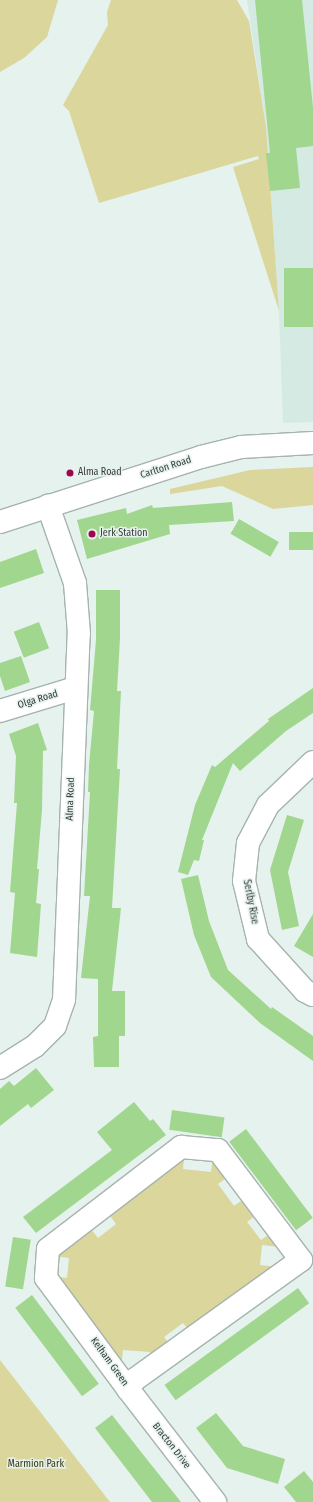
<!DOCTYPE html>
<html>
<head>
<meta charset="utf-8">
<style>
  body { margin:0 }
  #map { position:relative; width:313px; height:1502px; overflow:hidden; background:#e5f2ed; font-family:"Fira Sans Condensed",sans-serif }
  div>[style] { position:absolute }
  .built>* { inset:0; background:#d4eae2 }
  .green>* { inset:0; background:#dad69c }
  .building>* { inset:0; background:#a1d68e; transform-origin:0 0 }
  .roads { filter:drop-shadow(1px 0 #a6b3ae) drop-shadow(-1px 0 #a6b3ae) drop-shadow(0 1px #a6b3ae) drop-shadow(0 -1px #a6b3ae) }
  .minor>* { height:22px; margin:-11px; padding:0 11px; transform-origin:11px; border-radius:11px; background:#fff }
  .major>* { height:22px; margin:-11px; padding:0 11px; transform-origin:11px; border-radius:11px; background:#fff }
  .dots>* { width:11px; height:11px; translate:-50% -50%; box-sizing:border-box; border:2px solid #e5f2ed; border-radius:50% }
  span { translate:-50% -50%; white-space:nowrap; text-align:center; line-height:1.15; -webkit-text-stroke:3px #e5f2ed; paint-order:stroke }
  .street-label { font-size:10px; color:#373c3a }
  .poi-label { font-size:10px; color:#373c3a }
  .left { translate:0 -50%; text-align:left }
  .park-label { font-size:10px; color:#38340d }
</style>
</head>
<body>
<div id="map">
  <div class="built">
    <i style="clip-path:polygon(247px 0,313px 0,313px 422px,283px 423px,279px 311px,266px 127px)"></i>
  </div>
  <div class="green">
    <i style="clip-path:polygon(0 0,58px 0,47px 37px,24px 58px,0 72px)"></i>
    <i style="clip-path:polygon(111px 0,237px 0,249px 21px,266px 127px,279px 311px,233px 167px,259px 159px,258px 156px,99px 203px,69px 111px,63px 105px,108px 25px,107px 12px)"></i>
    <i style="clip-path:polygon(313px 467px,313px 505px,273px 509px,222px 486px,170px 494px,170px 489px,250px 470px)"></i>
    <i style="clip-path:polygon(185px 1150px,183px 1169px,211px 1172px,213px 1153px,232px 1174px,218px 1184px,234px 1206px,248px 1196px,260px 1212px,247px 1222px,261px 1240px,274px 1231px,279px 1247px,262px 1245px,260px 1265px,277px 1267px,194px 1336px,183px 1323px,164px 1337px,175px 1351px,149px 1372px,150px 1352px,123px 1350px,121px 1369px,51px 1276px,67px 1278px,69px 1258px,53px 1256px,87px 1224px,98px 1238px,116px 1224px,106px 1210px)"></i>
    <i style="clip-path:polygon(0 1360px,110px 1502px,0 1502px)"></i>
  </div>
  <div class="building">
    <i style="clip-path:polygon(255px 0,302px 0,313px 108px,313px 146px,296px 148px,300px 188px,270px 191px,266px 153px,270px 153px)"></i>
    <i style="left:284px;top:268px;width:29px;height:59px"></i>
    <i style="clip-path:polygon(232px 502px,234px 521px,169px 525px,170px 534px,87px 559px,77px 520px,126px 508px,127px 514px,152px 505px,153px 508px)"></i>
    <i style="left:239px;top:519px;width:46px;height:17px;rotate:30deg"></i>
    <i style="left:313px;top:532px;width:18px;height:24px;rotate:90deg"></i>
    <i style="clip-path:polygon(36px 549px,44px 573px,0 588px,0 562px)"></i>
    <i style="clip-path:polygon(96px 590px,120px 590px,120px 638px,117px 691px,121px 691px,117px 769px,120px 769px,112px 908px,121px 908px,112px 991px,125px 991px,125px 1036px,119px 1036px,119px 1067px,94px 1067px,93px 1037px,98px 1036px,98px 979px,81px 978px,90px 896px,84px 896px,90px 792px,88px 792px,89px 765px,94px 711px,90px 710px,96px 640px)"></i>
    <i style="left:39px;top:622px;width:28px;height:27px;rotate:69deg"></i>
    <i style="clip-path:polygon(21px 656px,30px 682px,5px 691px,0 676px,0 663px)"></i>
    <i style="clip-path:polygon(313px 688px,313px 713px,286px 731px,240px 771px,233px 763px,202px 840px,204px 840px,199px 861px,194px 860px,188px 875px,178px 872px,195px 805px,212px 765px,215px 767px,269px 721px,268px 719px)"></i>
    <i style="clip-path:polygon(38px 723px,47px 750px,43px 751px,42px 810px,37px 869px,39px 869px,36px 903px,41px 904px,37px 957px,10px 953px,15px 893px,10px 892px,17px 803px,14px 803px,16px 756px,9px 734px)"></i>
    <i style="clip-path:polygon(287px 815px,304px 820px,288px 872px,299px 926px,282px 930px,270px 870px)"></i>
    <i style="clip-path:polygon(198px 875px,209px 921px,228px 970px,271px 1009px,272px 1007px,313px 1036px,313px 1061px,260px 1023px,211px 977px,194px 935px,181px 879px)"></i>
    <i style="clip-path:polygon(313px 914px,313px 957px,294px 946px)"></i>
    <i style="clip-path:polygon(36px 1068px,54px 1090px,31px 1108px,28px 1104px,0 1126px,0 1089px,9px 1081px,14px 1086px)"></i>
    <i style="clip-path:polygon(134px 1102px,150px 1121px,153px 1119px,166px 1135px,36px 1233px,23px 1217px,112px 1150px,97px 1132px)"></i>
    <i style="left:172px;top:1110px;width:53px;height:20px;rotate:8deg"></i>
    <i style="left:246px;top:1129px;width:111px;height:21px;rotate:53deg"></i>
    <i style="left:13px;top:1237px;width:18px;height:50px;rotate:9deg"></i>
    <i style="left:298px;top:1288px;width:19px;height:165px;rotate:54deg"></i>
    <i style="left:32px;top:1295px;width:111px;height:21px;rotate:53deg"></i>
    <i style="clip-path:polygon(216px 1413px,243px 1446px,285px 1459px,278px 1484px,227px 1468px,196px 1428px)"></i>
    <i style="clip-path:polygon(112px 1415px,149px 1462px,181px 1502px,152px 1502px,95px 1428px)"></i>
    <i style="clip-path:polygon(304px 1471px,313px 1482px,313px 1502px,296px 1502px,284px 1487px)"></i>
  </div>
  <div class="roads">
    <div class="minor">
      <i style="left:0;top:711px;width:78px;rotate:-17deg"></i>
      <i style="left:313px;top:762px;width:62px;rotate:136.3deg"></i>
      <i style="left:268px;top:805px;width:43px;rotate:117.8deg"></i>
      <i style="left:248px;top:843px;width:38px;rotate:96deg"></i>
      <i style="left:244px;top:881px;width:60px;rotate:76.4deg"></i>
      <i style="left:258px;top:939px;width:70px;rotate:47.9deg"></i>
      <i style="left:305px;top:991px;width:9px;rotate:27deg"></i>
      <i style="left:0;top:1068px;width:41px;rotate:-32.2deg"></i>
      <i style="left:35px;top:1046px;width:28px;rotate:-45deg"></i>
      <i style="left:55px;top:1026px;width:28px;rotate:-71deg"></i>
      <i style="left:64px;top:1000px;width:366px;rotate:-87.7deg"></i>
      <i style="left:79px;top:634px;width:51px;rotate:-94.5deg"></i>
      <i style="left:75px;top:583px;width:82px;rotate:-109.3deg"></i>
      <i style="left:181px;top:1147px;width:37px;rotate:5deg"></i>
      <i style="left:218px;top:1150px;width:138px;rotate:53deg"></i>
      <i style="left:301px;top:1260px;width:206px;rotate:144.3deg"></i>
      <i style="left:134px;top:1380px;width:11px;rotate:124deg"></i>
      <i style="left:128px;top:1389px;width:138px;rotate:-126.5deg"></i>
      <i style="left:46px;top:1278px;width:29px;rotate:-86deg"></i>
      <i style="left:48px;top:1249px;width:168px;rotate:-37.5deg"></i>
      <i style="left:128px;top:1389px;width:143px;rotate:52.4deg"></i>
    </div>
    <div class="major">
      <i style="left:0;top:522px;width:211px;rotate:-17.9deg"></i>
      <i style="left:201px;top:457px;width:41px;rotate:-14deg"></i>
      <i style="left:241px;top:447px;width:72px;rotate:-3.2deg"></i>
    </div>
  </div>
  <div class="dots">
    <i style="left:70px;top:473px;background:#9f064d"></i>
    <i style="left:92px;top:534px;background:#9f064d"></i>
  </div>
  <div class="street-label">
    <span style="left:166px;top:468px;rotate:-18deg">Carlton Road</span>
    <span style="left:38px;top:700px;rotate:-17deg">Olga Road</span>
    <span style="left:71px;top:799px;rotate:-88deg">Alma Road</span>
    <span style="left:250px;top:902px;rotate:79deg">Serlby Rise</span>
    <span style="left:109px;top:1362px;rotate:54deg">Kelham Green</span>
    <span style="left:171px;top:1446px;rotate:52deg">Bracton Drive</span>
  </div>
  <div class="poi-label">
    <span class="left" style="left:78px;top:473px">Alma Road</span>
    <span class="left" style="left:100px;top:534px">Jerk Station</span>
  </div>
  <div class="park-label">
    <span style="left:36px;top:1465px">Marmion Park</span>
  </div>
</div>
</body>
</html>
